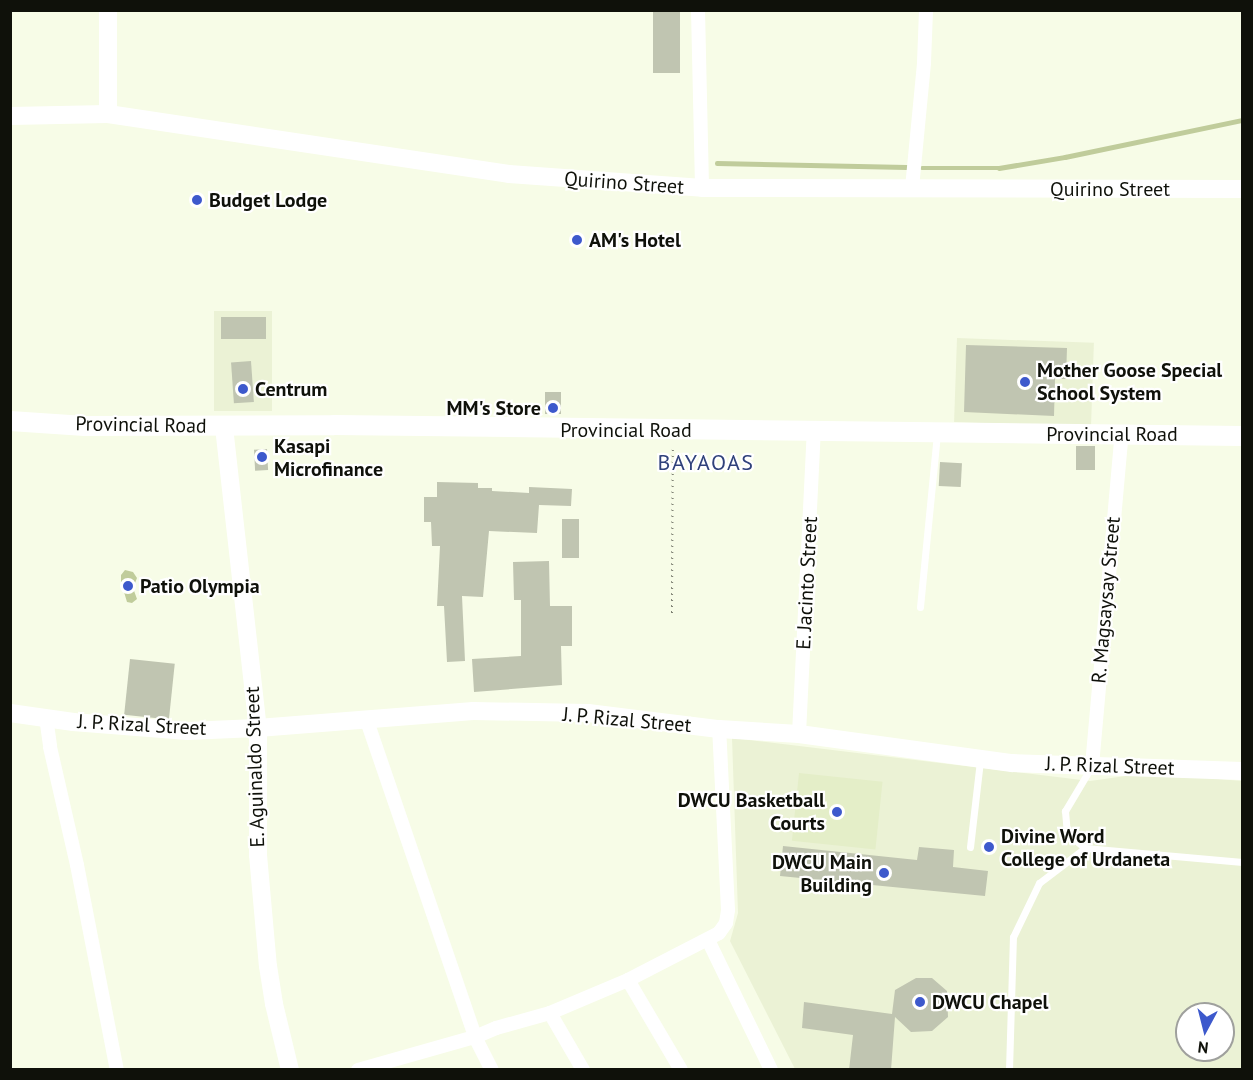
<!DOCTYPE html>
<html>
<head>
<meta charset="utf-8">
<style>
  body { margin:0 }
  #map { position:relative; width:1253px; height:1080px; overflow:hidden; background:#f7fce7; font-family:"PT Sans",sans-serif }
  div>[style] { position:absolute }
  .built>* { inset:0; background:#ebf2d5; transform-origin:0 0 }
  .green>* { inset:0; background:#e4eec8; transform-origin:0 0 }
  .water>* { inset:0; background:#c0cc9b }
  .stream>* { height:4.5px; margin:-2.25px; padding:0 2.25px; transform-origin:2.25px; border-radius:2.25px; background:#c0cc9b }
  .building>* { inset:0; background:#c0c5b1; transform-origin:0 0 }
  .path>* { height:2px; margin-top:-1px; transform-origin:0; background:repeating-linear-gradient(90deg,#808375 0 1.5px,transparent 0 6px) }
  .service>* { height:7px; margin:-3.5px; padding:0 3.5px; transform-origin:3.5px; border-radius:3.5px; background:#fff }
  .minor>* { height:14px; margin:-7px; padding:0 7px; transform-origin:7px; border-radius:7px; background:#fff }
  .tertiary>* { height:18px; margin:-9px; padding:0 9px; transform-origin:9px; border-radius:9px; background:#fff }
  .secondary>* { height:20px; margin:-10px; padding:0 10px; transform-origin:10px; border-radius:10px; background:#fff }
  .dots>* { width:16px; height:16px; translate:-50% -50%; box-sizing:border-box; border:3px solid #fff; border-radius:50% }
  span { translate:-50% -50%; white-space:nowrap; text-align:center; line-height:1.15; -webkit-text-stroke:4.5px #fff; paint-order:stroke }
  .street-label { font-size:20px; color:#0f110a }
  .poi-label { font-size:20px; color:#0f110a; font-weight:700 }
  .left { translate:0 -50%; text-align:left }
  .right { translate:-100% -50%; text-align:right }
  .quarter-label { font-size:22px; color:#2f417a; letter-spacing:1.5px }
  .frame { position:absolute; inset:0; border:12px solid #0f110a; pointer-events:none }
  .north { position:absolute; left:1175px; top:1002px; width:60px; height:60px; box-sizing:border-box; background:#fff; border:2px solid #9fa09d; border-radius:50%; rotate:187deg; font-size:16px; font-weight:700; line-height:24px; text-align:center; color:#0f110a }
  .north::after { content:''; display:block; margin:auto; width:21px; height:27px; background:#3d59cc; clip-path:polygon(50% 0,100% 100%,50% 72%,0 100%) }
</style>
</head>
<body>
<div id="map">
  <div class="built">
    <i style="left:214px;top:311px;width:58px;height:100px"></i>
    <i style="left:957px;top:338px;width:137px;height:84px;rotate:2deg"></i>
    <i style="clip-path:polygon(evenodd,732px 738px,1090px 781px,1147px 773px,1242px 781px,1242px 1069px,795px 1069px,730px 941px,738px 913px,732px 738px,1187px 1014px,1223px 1014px,1223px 1050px,1187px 1050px,1187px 1014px)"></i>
  </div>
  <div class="green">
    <i style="left:799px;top:773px;width:84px;height:68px;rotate:6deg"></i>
  </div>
  <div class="water">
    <i style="clip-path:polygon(125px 570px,133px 572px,137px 578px,133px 588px,137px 599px,132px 603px,127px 602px,121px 582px,121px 575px)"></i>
  </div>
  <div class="stream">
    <i style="left:717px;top:163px;width:189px;rotate:1.2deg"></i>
    <i style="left:922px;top:168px;width:77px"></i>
    <i style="left:999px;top:168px;width:67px;rotate:-9.5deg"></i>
    <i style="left:1065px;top:157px;width:181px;rotate:-11.8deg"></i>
  </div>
  <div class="building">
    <i style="left:653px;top:10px;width:27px;height:63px"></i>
    <i style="left:221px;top:317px;width:45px;height:22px"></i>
    <i style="clip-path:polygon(966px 345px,1067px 348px,1066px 379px,1055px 379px,1054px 416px,964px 412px)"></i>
    <i style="left:251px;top:361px;width:41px;height:20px;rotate:86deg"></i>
    <i style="left:545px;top:392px;width:16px;height:22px"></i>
    <i style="left:1076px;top:446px;width:19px;height:24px"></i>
    <i style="left:267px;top:449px;width:21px;height:13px;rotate:87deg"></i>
    <i style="left:940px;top:462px;width:22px;height:24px;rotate:3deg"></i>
    <i style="clip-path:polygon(437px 482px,478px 483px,478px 488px,492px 488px,492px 491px,529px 493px,529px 487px,572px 489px,571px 506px,539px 505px,537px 533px,489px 531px,483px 597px,462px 596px,465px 661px,447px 662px,444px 606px,437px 606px,440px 546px,432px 546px,431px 522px,424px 522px,424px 497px,437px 497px)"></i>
    <i style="left:562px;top:519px;width:17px;height:39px"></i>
    <i style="clip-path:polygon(549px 561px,550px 606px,572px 606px,572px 646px,561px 646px,562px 685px,474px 692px,472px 659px,521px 656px,521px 600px,514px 600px,513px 562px)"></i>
    <i style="left:130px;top:659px;width:45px;height:56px;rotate:6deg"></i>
    <i style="clip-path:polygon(783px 846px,917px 860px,919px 847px,954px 850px,953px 867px,988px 871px,985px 896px,780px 876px)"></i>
    <i style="clip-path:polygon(916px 978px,932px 978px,947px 991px,948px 1017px,932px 1031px,911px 1032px,895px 1017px,891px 1070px,849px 1070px,853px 1035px,802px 1028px,804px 1002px,892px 1014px,895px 990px)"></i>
  </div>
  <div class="path">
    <i style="left:672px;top:613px;width:168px;rotate:-89.7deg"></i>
  </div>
  <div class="service">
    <i style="left:920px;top:607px;width:174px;rotate:-84.4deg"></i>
    <i style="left:1090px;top:769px;width:49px;rotate:120.8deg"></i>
    <i style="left:1065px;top:811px;width:22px;rotate:85deg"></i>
    <i style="left:1067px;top:833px;width:23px;rotate:40deg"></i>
    <i style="left:1085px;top:848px;width:158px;rotate:5.1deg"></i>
    <i style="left:970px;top:847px;width:88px;rotate:-83.4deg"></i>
    <i style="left:1009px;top:1070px;width:133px;rotate:-88.3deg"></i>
    <i style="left:1013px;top:937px;width:60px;rotate:-64.3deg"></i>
    <i style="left:1039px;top:883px;width:58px;rotate:-37.3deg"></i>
  </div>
  <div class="minor">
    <i style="left:698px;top:10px;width:178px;rotate:88.7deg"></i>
    <i style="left:912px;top:188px;width:126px;rotate:-84.5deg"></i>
    <i style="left:924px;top:63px;width:53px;rotate:-87.8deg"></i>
    <i style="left:46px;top:717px;width:30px;rotate:82deg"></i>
    <i style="left:50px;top:747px;width:121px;rotate:77.1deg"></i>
    <i style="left:77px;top:865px;width:209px;rotate:79deg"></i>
    <i style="left:366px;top:718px;width:337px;rotate:71.1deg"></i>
    <i style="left:475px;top:1037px;width:37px;rotate:63deg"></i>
    <i style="left:799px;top:734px;width:302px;rotate:-87.2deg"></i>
    <i style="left:1092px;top:766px;width:334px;rotate:-84.9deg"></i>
    <i style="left:708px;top:940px;width:144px;rotate:64.1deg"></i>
    <i style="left:628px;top:980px;width:104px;rotate:59.5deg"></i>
    <i style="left:550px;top:1013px;width:66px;rotate:59.9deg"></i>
    <i style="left:358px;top:1070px;width:122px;rotate:-15.8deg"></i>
    <i style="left:475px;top:1037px;width:23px;rotate:-23deg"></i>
    <i style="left:496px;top:1028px;width:56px;rotate:-15.5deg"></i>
    <i style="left:550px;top:1013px;width:85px;rotate:-22.9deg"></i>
    <i style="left:628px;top:980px;width:102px;rotate:-27.3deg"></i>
    <i style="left:719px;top:933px;width:12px;rotate:-55deg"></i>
    <i style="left:726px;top:923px;width:13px;rotate:-81deg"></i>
    <i style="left:728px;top:910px;width:181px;rotate:-92.8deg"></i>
  </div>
  <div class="tertiary">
    <i style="left:108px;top:114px;width:104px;rotate:-90deg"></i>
    <i style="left:10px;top:116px;width:98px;rotate:-1.2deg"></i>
    <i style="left:108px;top:114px;width:405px;rotate:8.5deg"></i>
    <i style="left:509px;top:174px;width:194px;rotate:4.1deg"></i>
    <i style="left:702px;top:188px;width:540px;rotate:0.11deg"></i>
    <i style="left:224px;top:427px;width:303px;rotate:83.6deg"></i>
    <i style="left:258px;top:728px;width:127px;rotate:90deg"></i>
    <i style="left:258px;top:855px;width:111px;rotate:84.9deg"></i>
    <i style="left:268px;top:966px;width:38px;rotate:81deg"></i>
    <i style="left:274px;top:1004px;width:68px;rotate:76.4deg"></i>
    <i style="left:10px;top:713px;width:64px;rotate:8.1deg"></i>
    <i style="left:73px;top:722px;width:115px;rotate:4.5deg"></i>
    <i style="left:188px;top:731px;width:70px;rotate:-2.5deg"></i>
    <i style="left:258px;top:728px;width:216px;rotate:-4.5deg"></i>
    <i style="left:473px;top:711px;width:115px;rotate:1deg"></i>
    <i style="left:588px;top:713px;width:132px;rotate:7deg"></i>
    <i style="left:719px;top:729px;width:80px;rotate:3.6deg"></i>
    <i style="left:799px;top:734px;width:215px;rotate:7.8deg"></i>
    <i style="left:1012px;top:763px;width:230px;rotate:2deg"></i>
  </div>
  <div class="secondary">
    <i style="left:10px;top:421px;width:75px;rotate:3.8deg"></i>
    <i style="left:85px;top:426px;width:249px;rotate:-0.2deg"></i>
    <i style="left:334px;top:425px;width:908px;rotate:0.69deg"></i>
  </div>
  <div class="dots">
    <i style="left:197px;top:200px;background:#3d59cc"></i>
    <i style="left:577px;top:240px;background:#3d59cc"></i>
    <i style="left:1025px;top:382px;background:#3d59cc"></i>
    <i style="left:243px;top:389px;background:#3d59cc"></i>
    <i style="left:553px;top:408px;background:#3d59cc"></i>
    <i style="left:262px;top:457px;background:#3d59cc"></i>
    <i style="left:128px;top:586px;background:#3d59cc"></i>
    <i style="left:837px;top:812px;background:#3d59cc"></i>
    <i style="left:989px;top:847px;background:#3d59cc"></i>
    <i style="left:884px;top:873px;background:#3d59cc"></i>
    <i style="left:920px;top:1002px;background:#3d59cc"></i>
  </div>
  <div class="street-label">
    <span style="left:624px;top:183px;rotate:4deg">Quirino Street</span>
    <span style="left:1110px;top:189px">Quirino Street</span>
    <span style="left:141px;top:425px;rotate:1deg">Provincial Road</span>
    <span style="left:626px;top:430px">Provincial Road</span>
    <span style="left:1112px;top:434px">Provincial Road</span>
    <span style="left:807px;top:583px;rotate:-87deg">E. Jacinto Street</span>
    <span style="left:1106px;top:600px;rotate:-85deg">R. Magsaysay Street</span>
    <span style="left:627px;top:720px;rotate:5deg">J. P. Rizal Street</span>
    <span style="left:142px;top:725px;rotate:3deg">J. P. Rizal Street</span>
    <span style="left:1110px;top:766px;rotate:2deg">J. P. Rizal Street</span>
    <span style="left:255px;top:767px;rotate:-92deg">E. Aguinaldo Street</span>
  </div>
  <div class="poi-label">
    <span class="left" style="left:209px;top:200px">Budget Lodge</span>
    <span class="left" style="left:589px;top:240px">AM's Hotel</span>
    <span class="left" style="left:1037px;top:382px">Mother Goose Special<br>School System</span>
    <span class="left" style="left:255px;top:389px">Centrum</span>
    <span class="right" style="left:541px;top:408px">MM's Store</span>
    <span class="left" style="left:274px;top:458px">Kasapi<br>Microfinance</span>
    <span class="left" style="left:140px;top:586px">Patio Olympia</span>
    <span class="right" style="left:825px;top:812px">DWCU Basketball<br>Courts</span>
    <span class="left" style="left:1001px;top:848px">Divine Word<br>College of Urdaneta</span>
    <span class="right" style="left:872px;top:874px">DWCU Main<br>Building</span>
    <span class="left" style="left:932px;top:1002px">DWCU Chapel</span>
  </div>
  <div class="quarter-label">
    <span style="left:706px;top:463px">BAYAOAS</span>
  </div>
  <div class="frame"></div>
  <div class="north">N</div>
</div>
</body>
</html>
